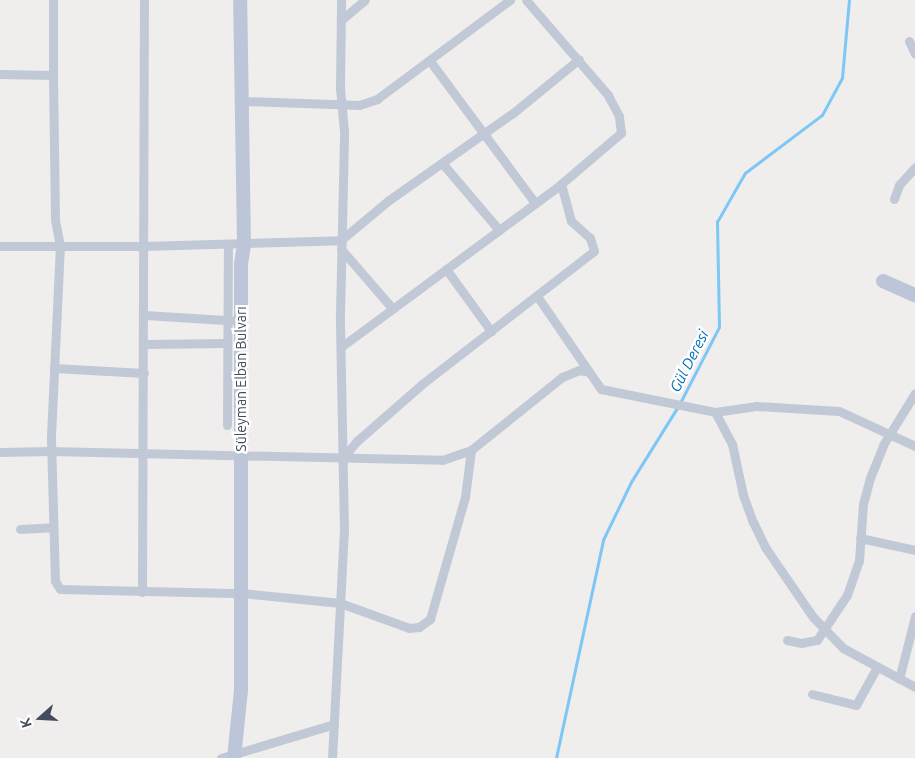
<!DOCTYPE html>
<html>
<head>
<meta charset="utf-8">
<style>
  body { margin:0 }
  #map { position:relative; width:915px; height:758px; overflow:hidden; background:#f0eded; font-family:Ubuntu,sans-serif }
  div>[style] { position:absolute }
  .stream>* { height:2.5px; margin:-1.25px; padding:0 1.25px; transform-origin:1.25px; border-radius:1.25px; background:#7dc7f6 }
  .street>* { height:9px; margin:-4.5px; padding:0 4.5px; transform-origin:4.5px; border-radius:4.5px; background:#c2c9d6 }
  .secondary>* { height:14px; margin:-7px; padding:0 7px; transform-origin:7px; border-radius:7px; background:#bdc5d9 }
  span { translate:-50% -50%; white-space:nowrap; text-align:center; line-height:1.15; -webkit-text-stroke:5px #fff; paint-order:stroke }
  .street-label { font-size:14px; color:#434c5d }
  .water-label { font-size:15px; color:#006db3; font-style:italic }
  .north { position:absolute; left:15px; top:693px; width:50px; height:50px; -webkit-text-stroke:4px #fff; paint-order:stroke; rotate:251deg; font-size:14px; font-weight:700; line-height:20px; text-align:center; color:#434c5d }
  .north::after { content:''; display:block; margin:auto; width:18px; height:22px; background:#434c5d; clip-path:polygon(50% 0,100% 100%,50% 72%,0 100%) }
</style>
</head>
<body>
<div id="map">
  <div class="stream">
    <i style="left:680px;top:403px;width:85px;rotate:-62.8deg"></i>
    <i style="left:719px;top:327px;width:105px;rotate:-91.1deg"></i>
    <i style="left:717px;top:222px;width:56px;rotate:-60.3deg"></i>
    <i style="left:745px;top:173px;width:96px;rotate:-37deg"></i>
    <i style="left:822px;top:115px;width:42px;rotate:-61.6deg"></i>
    <i style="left:842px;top:78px;width:78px;rotate:-84.9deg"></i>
    <i style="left:556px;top:758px;width:223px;rotate:-77.8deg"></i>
    <i style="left:603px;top:540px;width:64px;rotate:-64.2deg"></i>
    <i style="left:631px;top:482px;width:87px;rotate:-58.1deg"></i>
  </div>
  <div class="street">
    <i style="left:341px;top:20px;width:31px;rotate:-40deg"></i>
    <i style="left:909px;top:41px;width:14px;rotate:65deg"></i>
    <i style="left:430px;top:61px;width:177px;rotate:53.5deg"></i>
    <i style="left:0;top:74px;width:53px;rotate:1.1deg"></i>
    <i style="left:53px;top:75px;width:75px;rotate:-90deg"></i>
    <i style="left:53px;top:75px;width:145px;rotate:89.2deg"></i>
    <i style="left:55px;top:220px;width:25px;rotate:79deg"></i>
    <i style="left:60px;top:245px;width:194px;rotate:92.7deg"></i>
    <i style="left:51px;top:439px;width:142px;rotate:88.4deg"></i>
    <i style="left:55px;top:581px;width:9px;rotate:58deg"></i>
    <i style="left:60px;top:589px;width:182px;rotate:1.3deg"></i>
    <i style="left:242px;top:593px;width:99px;rotate:5.8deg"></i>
    <i style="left:340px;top:603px;width:73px;rotate:19.9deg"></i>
    <i style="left:409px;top:628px;width:10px;rotate:-6deg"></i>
    <i style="left:419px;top:627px;width:14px;rotate:-36deg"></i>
    <i style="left:430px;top:619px;width:127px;rotate:-74deg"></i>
    <i style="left:465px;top:497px;width:47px;rotate:-82.7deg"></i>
    <i style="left:243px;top:101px;width:116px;rotate:2deg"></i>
    <i style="left:359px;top:105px;width:19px;rotate:-18deg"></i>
    <i style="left:377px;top:99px;width:166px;rotate:-36.7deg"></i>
    <i style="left:442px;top:163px;width:88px;rotate:49.6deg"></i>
    <i style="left:894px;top:199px;width:15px;rotate:-70deg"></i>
    <i style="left:899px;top:185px;width:24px;rotate:-48deg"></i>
    <i style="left:0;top:246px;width:144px"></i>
    <i style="left:144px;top:246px;width:197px;rotate:-1.7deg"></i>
    <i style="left:341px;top:240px;width:62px;rotate:-39.8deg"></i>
    <i style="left:389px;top:200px;width:151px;rotate:-35.1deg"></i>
    <i style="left:513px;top:113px;width:85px;rotate:-39.3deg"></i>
    <i style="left:341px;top:249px;width:79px;rotate:49.1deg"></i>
    <i style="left:446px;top:269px;width:77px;rotate:54deg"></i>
    <i style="left:537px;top:296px;width:113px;rotate:55.5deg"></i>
    <i style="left:601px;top:389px;width:116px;rotate:11.4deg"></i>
    <i style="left:715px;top:412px;width:36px;rotate:62deg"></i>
    <i style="left:732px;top:444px;width:52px;rotate:77.8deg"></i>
    <i style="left:743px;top:495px;width:29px;rotate:70deg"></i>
    <i style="left:753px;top:522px;width:28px;rotate:64deg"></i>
    <i style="left:765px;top:547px;width:85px;rotate:55.6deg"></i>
    <i style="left:813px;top:617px;width:43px;rotate:45.9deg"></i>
    <i style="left:843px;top:648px;width:82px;rotate:28.4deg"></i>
    <i style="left:145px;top:315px;width:96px;rotate:3.6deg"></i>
    <i style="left:145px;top:344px;width:81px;rotate:-0.7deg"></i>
    <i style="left:341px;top:347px;width:274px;rotate:-36.5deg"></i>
    <i style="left:561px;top:184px;width:79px;rotate:-40.4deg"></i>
    <i style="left:621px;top:133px;width:17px;rotate:-97deg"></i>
    <i style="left:619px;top:116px;width:24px;rotate:-118deg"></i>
    <i style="left:608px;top:95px;width:125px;rotate:-130.8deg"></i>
    <i style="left:54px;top:368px;width:90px;rotate:3.2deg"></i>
    <i style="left:715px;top:412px;width:41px;rotate:-8.3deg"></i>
    <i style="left:756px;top:406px;width:83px;rotate:3.4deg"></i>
    <i style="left:839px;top:411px;width:84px;rotate:24.7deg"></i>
    <i style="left:227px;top:425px;width:180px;rotate:-89.7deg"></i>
    <i style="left:0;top:452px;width:51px;rotate:-1.1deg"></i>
    <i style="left:51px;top:451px;width:391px;rotate:1.3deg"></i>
    <i style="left:442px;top:460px;width:31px;rotate:-19deg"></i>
    <i style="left:471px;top:450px;width:117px;rotate:-38.7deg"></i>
    <i style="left:562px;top:377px;width:18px;rotate:-22deg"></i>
    <i style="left:579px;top:370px;width:10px;rotate:11deg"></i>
    <i style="left:343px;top:458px;width:22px;rotate:-51deg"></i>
    <i style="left:357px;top:441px;width:86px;rotate:-41.2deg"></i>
    <i style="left:422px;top:384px;width:217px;rotate:-37.7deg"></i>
    <i style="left:594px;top:251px;width:14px;rotate:-107deg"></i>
    <i style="left:590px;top:238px;width:25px;rotate:-138deg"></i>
    <i style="left:571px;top:221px;width:38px;rotate:-105deg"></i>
    <i style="left:20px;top:529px;width:33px;rotate:-3deg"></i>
    <i style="left:860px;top:538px;width:56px;rotate:12.3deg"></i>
    <i style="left:142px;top:592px;width:592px;rotate:-89.81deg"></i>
    <i style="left:787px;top:640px;width:14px;rotate:12deg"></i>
    <i style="left:801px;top:643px;width:16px;rotate:-11deg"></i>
    <i style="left:817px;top:640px;width:54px;rotate:-56.3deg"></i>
    <i style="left:847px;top:595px;width:36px;rotate:-71deg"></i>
    <i style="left:859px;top:561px;width:57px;rotate:-86deg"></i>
    <i style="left:863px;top:504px;width:27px;rotate:-75deg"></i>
    <i style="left:870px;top:478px;width:35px;rotate:-68deg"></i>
    <i style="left:883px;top:445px;width:61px;rotate:-58.4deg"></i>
    <i style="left:899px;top:679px;width:65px;rotate:-75.7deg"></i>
    <i style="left:812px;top:694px;width:45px;rotate:14deg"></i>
    <i style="left:856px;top:705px;width:43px;rotate:-61.1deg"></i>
    <i style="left:221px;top:758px;width:118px;rotate:-16.7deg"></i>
    <i style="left:332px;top:758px;width:226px;rotate:-87deg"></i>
    <i style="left:344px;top:532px;width:218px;rotate:-91.1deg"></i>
    <i style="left:340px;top:314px;width:183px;rotate:-88.7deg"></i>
    <i style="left:344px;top:131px;width:43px;rotate:-95.3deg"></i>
    <i style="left:340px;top:88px;width:88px;rotate:-89.3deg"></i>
  </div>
  <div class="secondary">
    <i style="left:883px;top:281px;width:35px;rotate:24deg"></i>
    <i style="left:234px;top:758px;width:68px;rotate:-84.1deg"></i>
    <i style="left:241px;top:690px;width:426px;rotate:-90deg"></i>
    <i style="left:241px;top:264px;width:19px;rotate:-81deg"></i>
    <i style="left:244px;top:245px;width:245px;rotate:-90.9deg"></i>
  </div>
  <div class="street-label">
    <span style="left:241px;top:379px;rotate:-90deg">Süleyman Elban Bulvarı</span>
  </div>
  <div class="water-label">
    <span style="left:689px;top:361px;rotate:-63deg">Gül Deresi</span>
  </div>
  <div class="north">K</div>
</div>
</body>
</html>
